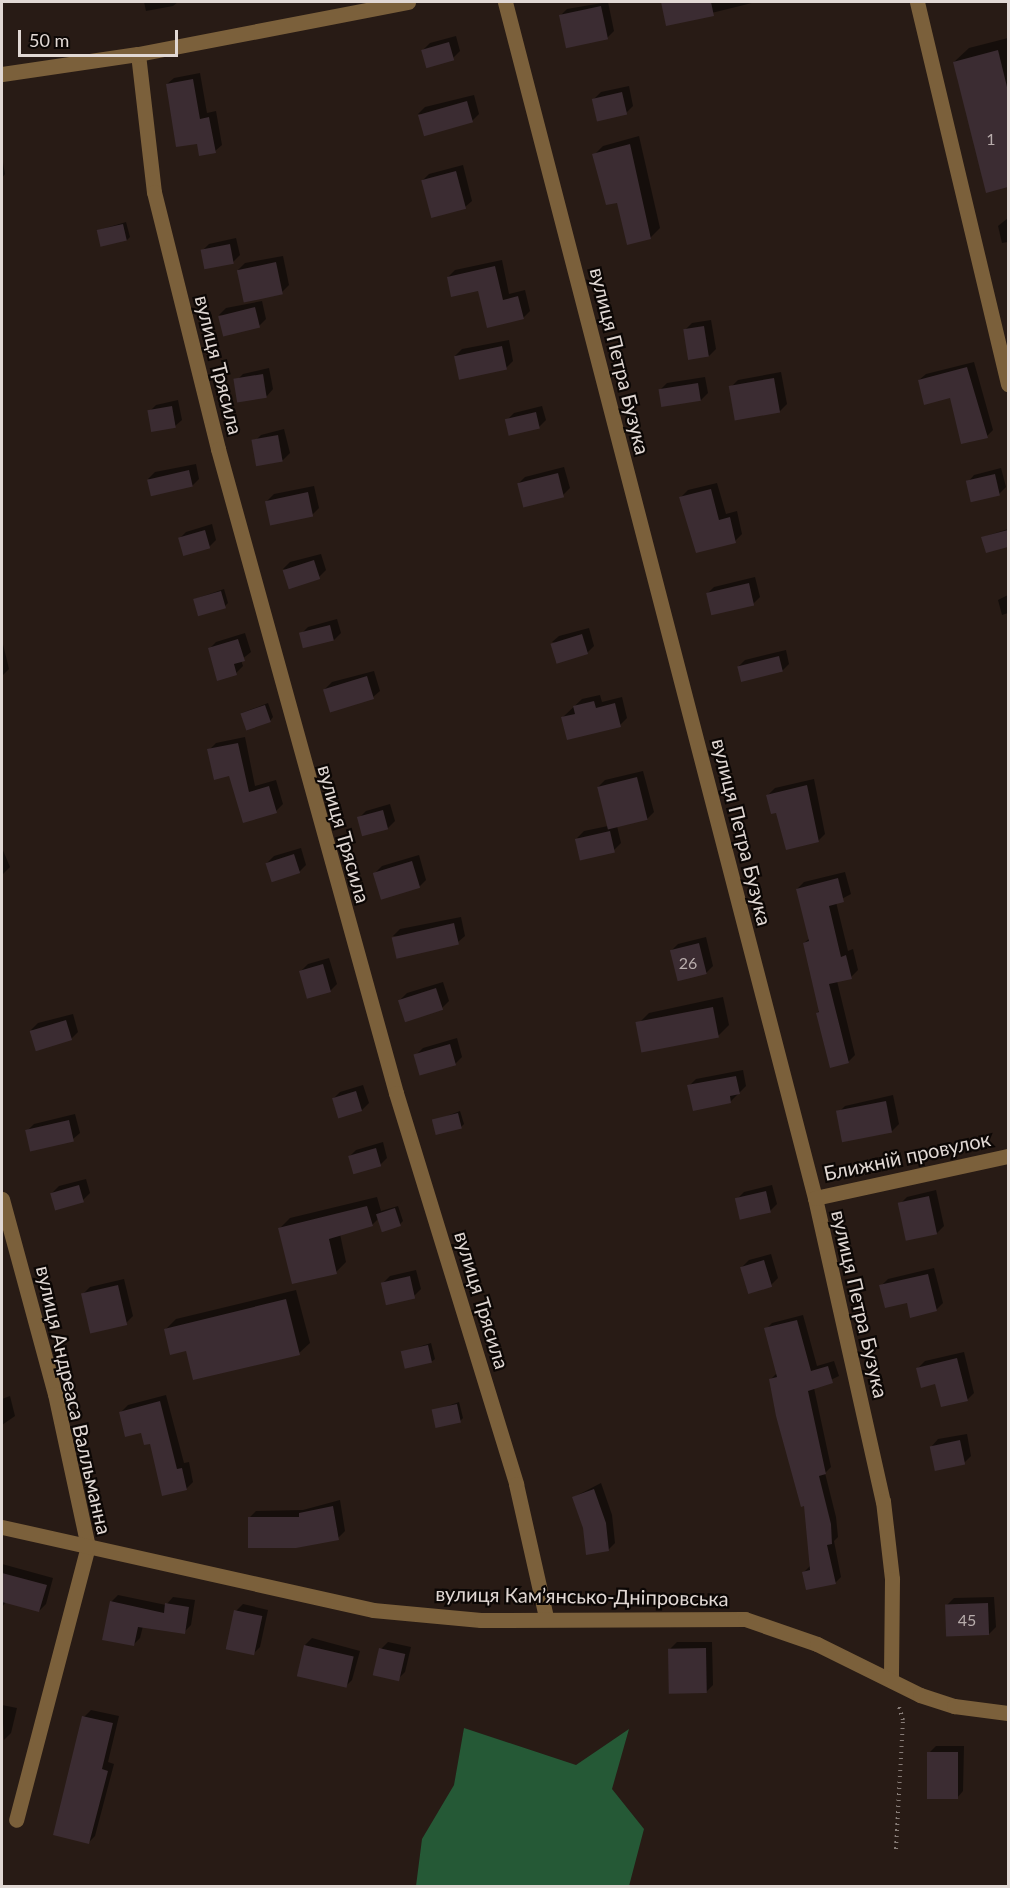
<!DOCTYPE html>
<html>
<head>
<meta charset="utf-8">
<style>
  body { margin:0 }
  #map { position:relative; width:1010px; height:1888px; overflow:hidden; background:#281b15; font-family:Lato,sans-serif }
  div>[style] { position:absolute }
  .forest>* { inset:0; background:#255936 }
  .shadow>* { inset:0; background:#0007 }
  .building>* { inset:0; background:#3b2c32; transform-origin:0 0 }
  .path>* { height:4px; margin-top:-2px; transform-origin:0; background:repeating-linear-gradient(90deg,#877c77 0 1.5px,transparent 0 6px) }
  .minor>* { height:15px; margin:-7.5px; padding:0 7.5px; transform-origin:7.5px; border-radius:7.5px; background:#7b603b }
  span { translate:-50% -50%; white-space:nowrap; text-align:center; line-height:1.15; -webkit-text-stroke:4.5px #0c0705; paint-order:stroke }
  .number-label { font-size:16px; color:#b8adac }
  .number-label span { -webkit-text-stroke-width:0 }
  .street-label { font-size:20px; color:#e1d8d4 }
  .frame { position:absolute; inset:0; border:3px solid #e1d8d4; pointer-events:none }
  .scale { position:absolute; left:18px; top:30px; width:160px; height:27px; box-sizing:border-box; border:3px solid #e1d8d4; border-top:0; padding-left:8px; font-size:18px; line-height:21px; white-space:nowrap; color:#e1d8d4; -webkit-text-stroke:4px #0c0705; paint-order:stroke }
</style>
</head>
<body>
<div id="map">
  <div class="forest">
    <i style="clip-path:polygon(464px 1728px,576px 1765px,629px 1729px,612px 1789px,644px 1829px,629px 1886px,416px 1886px,422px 1839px,454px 1785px)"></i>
  </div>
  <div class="shadow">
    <i style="clip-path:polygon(144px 2px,178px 2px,173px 6px,146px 11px)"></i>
    <i style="clip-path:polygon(608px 2px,614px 31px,607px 38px,560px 16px,567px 9px)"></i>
    <i style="clip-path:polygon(662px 2px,756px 2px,667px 24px)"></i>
    <i style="clip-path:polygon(456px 36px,460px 51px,453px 58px,423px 50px,430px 43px)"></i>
    <i style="clip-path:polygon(1008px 38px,1008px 186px,987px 191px,954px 62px,969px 48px)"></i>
    <i style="clip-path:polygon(200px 73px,207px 113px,216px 111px,222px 145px,215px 151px,199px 142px,167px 84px,174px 78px)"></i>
    <i style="clip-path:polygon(629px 86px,633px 106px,626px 113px,594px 99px,601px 92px)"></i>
    <i style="clip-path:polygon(474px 95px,479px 114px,472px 121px,418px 114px,425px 107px)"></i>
    <i style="clip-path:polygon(639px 136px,660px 228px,650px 238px,594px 155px,603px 146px)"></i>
    <i style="clip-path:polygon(2px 157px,5px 174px,2px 178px)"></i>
    <i style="clip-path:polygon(463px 165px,472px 201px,465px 207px,422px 181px,429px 174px)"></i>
    <i style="clip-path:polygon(1008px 218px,1008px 242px,1002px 243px,998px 226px)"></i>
    <i style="clip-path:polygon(126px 222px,130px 237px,127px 240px,99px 230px)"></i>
    <i style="clip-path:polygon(236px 238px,240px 255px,233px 262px,202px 251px,209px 244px)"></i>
    <i style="clip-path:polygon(283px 256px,289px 285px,282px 292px,238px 270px,245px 263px)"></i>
    <i style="clip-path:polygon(502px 260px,509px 294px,525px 290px,530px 311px,523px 318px,479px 289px,448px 277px,455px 270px)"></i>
    <i style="clip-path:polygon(262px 301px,266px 319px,259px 326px,219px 315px,226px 308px)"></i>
    <i style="clip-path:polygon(711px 320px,716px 349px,709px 356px,685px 330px,692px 323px)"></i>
    <i style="clip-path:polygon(509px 340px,513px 361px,506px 368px,455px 356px,462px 349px)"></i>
    <i style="clip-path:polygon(974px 362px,993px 430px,987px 436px,951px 396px,919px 380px,926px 374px)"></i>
    <i style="clip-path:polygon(269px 368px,273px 389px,267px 396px,236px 381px,243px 374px)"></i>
    <i style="clip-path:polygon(781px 372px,787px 404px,780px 411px,731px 387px,738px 380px)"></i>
    <i style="clip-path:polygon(705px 377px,708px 393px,701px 400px,660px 390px,667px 383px)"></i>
    <i style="clip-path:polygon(178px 400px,182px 420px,175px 426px,149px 412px,156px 405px)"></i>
    <i style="clip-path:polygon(542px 406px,546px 420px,539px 427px,507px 420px,514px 413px)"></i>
    <i style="clip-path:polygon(284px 429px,290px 453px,283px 460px,259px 465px,254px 442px,261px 435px)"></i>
    <i style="clip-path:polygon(196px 464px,199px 479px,192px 486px,148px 479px,155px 472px)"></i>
    <i style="clip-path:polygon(564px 467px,570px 488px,563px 495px,518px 484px,525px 477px)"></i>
    <i style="clip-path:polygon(1001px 468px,1006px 487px,999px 494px,968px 482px,974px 475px)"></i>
    <i style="clip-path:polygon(717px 483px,726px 514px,737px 511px,742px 534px,735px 541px,681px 497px,688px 490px)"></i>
    <i style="clip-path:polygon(314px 486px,319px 508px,312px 515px,267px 501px,274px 494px)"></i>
    <i style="clip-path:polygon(212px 524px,216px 540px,209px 547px,179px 539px,186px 532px)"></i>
    <i style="clip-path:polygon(1008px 529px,1008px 546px,987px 551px,983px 537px)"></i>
    <i style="clip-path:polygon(321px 554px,326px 570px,319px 577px,283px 569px,290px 562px)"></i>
    <i style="clip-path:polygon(755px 577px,760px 597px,753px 604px,707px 594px,714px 587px)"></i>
    <i style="clip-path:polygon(224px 589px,228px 603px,225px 606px,195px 599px)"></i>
    <i style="clip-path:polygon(1008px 595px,1008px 613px,1002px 615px,998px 600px)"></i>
    <i style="clip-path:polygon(337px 619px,341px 633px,334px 640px,301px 634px,308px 627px)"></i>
    <i style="clip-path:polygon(589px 628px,594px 646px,587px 653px,552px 642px,559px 636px)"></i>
    <i style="clip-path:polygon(245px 633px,251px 652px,241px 660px,243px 666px,236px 673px,209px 649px,216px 642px)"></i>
    <i style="clip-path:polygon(2px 640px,9px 669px,2px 676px)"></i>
    <i style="clip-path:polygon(786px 650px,789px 664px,782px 671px,738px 667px,745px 660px)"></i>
    <i style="clip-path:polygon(374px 671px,380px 691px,373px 697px,325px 689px,332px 682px)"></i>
    <i style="clip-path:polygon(600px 695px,602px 702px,622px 697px,627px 718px,620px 725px,563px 717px,582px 699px)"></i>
    <i style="clip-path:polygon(268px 703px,273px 717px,270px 721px,242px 713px)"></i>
    <i style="clip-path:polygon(245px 737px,255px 786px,276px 780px,283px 804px,276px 811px,244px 821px,230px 775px,209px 750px,216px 743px)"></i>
    <i style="clip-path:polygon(643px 771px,654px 812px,647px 819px,617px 826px,621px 843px,614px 850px,577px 838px,584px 831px,608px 826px,598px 787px,605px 780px)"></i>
    <i style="clip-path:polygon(814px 779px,825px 834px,818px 841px,777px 811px,768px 795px,775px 788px)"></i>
    <i style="clip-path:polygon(390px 804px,395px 821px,388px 828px,359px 818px,366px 811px)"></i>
    <i style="clip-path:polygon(2px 848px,10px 867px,2px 875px)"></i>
    <i style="clip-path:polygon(301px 848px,306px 865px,299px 872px,267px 863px,274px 856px)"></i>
    <i style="clip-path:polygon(419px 855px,426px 880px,419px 887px,375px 873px,382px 866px)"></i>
    <i style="clip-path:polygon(845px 872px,851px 894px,836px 902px,848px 951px,853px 949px,858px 970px,851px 977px,837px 981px,855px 1055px,848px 1062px,817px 1013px,820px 1010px,804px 943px,810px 938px,797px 889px,804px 882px)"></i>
    <i style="clip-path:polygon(461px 917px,465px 936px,458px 942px,393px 936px,400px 929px)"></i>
    <i style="clip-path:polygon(706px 937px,713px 966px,706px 973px,671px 951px,678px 944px)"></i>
    <i style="clip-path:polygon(329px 958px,337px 984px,330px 991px,301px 971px,308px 964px)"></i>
    <i style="clip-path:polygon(443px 982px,449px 1001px,442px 1008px,400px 1000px,407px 993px)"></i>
    <i style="clip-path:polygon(723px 997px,729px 1025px,719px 1035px,638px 1024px,649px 1013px)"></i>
    <i style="clip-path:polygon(73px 1014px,78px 1032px,71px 1039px,31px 1030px,38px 1023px)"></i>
    <i style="clip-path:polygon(457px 1038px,462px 1057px,455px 1064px,416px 1055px,423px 1048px)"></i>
    <i style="clip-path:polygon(743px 1070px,746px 1086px,730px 1102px,689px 1086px,696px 1079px)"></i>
    <i style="clip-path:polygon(363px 1085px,369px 1103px,362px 1110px,333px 1099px,340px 1092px)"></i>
    <i style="clip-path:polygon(893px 1095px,899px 1124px,892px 1131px,838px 1113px,845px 1106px)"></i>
    <i style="clip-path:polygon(460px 1111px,464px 1124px,461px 1127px,434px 1121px)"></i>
    <i style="clip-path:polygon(75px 1114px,80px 1133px,73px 1139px,27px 1131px,34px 1124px)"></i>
    <i style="clip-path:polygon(383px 1142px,387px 1158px,380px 1165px,349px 1157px,356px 1150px)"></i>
    <i style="clip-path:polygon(86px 1179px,90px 1193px,83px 1200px,52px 1193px,59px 1186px)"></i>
    <i style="clip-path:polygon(772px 1185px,777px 1204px,770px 1211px,737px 1199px,744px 1192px)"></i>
    <i style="clip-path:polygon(936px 1190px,944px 1226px,937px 1233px,900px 1204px,907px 1197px)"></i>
    <i style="clip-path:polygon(377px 1197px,381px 1211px,398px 1206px,403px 1221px,400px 1224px,379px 1218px,372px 1225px,340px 1234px,346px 1262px,336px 1272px,280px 1228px,290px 1218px)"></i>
    <i style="clip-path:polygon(771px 1254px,778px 1278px,771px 1285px,742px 1267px,749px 1260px)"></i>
    <i style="clip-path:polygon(934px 1268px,943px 1303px,936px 1310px,881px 1286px,888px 1279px)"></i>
    <i style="clip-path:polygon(416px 1270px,421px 1289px,414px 1296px,383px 1283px,390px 1276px)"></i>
    <i style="clip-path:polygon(124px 1279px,133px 1316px,126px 1323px,83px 1294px,90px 1287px)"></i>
    <i style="clip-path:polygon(296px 1290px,310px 1343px,299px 1353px,165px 1330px,176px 1319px)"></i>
    <i style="clip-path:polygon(803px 1315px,817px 1366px,834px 1361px,839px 1376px,814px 1388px,831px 1467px,825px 1473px,836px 1517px,838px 1537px,834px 1541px,841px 1577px,835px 1583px,804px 1572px,810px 1566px,806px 1504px,771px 1379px,777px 1373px,766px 1329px,772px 1323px)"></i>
    <i style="clip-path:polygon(431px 1343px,435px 1359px,431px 1362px,403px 1352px)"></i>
    <i style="clip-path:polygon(964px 1352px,974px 1393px,967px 1400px,918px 1368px,925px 1361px)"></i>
    <i style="clip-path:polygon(166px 1395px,184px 1463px,189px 1462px,193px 1482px,186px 1489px,142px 1431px,121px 1412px,128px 1405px)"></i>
    <i style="clip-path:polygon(10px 1396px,15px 1416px,2px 1425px,2px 1399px)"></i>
    <i style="clip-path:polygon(459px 1402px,463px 1418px,460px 1421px,433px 1411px)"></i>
    <i style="clip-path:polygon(967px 1434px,971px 1456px,964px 1463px,932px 1446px,938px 1439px)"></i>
    <i style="clip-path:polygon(601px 1483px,612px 1515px,615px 1543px,608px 1550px,585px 1528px,574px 1497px)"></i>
    <i style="clip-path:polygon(340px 1500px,345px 1531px,338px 1538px,249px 1518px,256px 1511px,303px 1510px)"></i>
    <i style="clip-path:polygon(2px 1564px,53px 1578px,46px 1604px,39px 1611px,6px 1602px,2px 1607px)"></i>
    <i style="clip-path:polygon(118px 1595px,166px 1605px,173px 1597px,195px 1600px,191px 1625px,184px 1632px,143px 1626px,140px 1638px,133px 1645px,111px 1602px)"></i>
    <i style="clip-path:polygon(994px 1597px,996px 1627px,989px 1634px,947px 1605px,954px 1598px)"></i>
    <i style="clip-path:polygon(243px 1604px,268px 1610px,260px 1647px,253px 1654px,236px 1611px)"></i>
    <i style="clip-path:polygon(312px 1638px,360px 1651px,352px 1680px,345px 1687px,305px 1645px)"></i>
    <i style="clip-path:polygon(388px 1642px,411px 1647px,405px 1672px,398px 1679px,381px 1649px)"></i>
    <i style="clip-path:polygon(677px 1642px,712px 1642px,713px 1685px,706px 1692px,670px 1649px)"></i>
    <i style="clip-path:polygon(2px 1705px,17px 1708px,11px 1733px,4px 1740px)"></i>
    <i style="clip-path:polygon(91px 1710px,119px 1716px,108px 1762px,114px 1764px,95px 1836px,88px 1843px,84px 1717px)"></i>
    <i style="clip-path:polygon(936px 1746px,964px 1746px,963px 1791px,957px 1798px,929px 1753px)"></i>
  </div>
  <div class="building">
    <i style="clip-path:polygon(661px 2px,711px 2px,714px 16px,666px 26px)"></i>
    <i style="left:601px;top:6px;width:34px;height:43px;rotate:78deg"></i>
    <i style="left:449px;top:42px;width:19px;height:29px;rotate:74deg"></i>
    <i style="clip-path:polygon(998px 50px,1008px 91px,1008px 187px,986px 193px,953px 62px)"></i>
    <i style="clip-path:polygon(193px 79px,200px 119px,209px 117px,216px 153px,199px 156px,197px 144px,176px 147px,166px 84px)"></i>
    <i style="left:622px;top:92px;width:23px;height:31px;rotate:77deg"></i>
    <i style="left:467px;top:101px;width:22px;height:51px;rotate:74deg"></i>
    <i style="clip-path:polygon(630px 144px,651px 239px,627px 245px,617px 203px,606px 205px,592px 154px)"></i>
    <i style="left:456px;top:171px;width:39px;height:36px;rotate:75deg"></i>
    <i style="left:123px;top:224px;width:17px;height:27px;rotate:77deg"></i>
    <i style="left:230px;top:244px;width:20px;height:30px;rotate:79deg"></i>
    <i style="left:276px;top:262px;width:33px;height:40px;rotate:78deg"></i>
    <i style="clip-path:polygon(495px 266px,503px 300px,518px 296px,524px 319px,487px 328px,478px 291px,451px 297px,447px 277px)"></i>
    <i style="left:255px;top:307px;width:21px;height:38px;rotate:76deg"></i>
    <i style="left:704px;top:326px;width:31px;height:21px;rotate:81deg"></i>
    <i style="left:502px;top:346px;width:24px;height:49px;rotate:78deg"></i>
    <i style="clip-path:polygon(967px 367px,988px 438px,961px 444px,950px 398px,924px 405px,918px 380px)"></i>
    <i style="left:263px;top:374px;width:24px;height:30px;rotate:81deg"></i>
    <i style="left:774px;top:378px;width:35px;height:46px;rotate:80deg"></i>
    <i style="left:698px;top:383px;width:18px;height:40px;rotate:81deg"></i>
    <i style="left:172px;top:406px;width:22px;height:25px;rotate:80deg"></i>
    <i style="left:536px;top:412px;width:17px;height:32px;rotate:77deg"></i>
    <i style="left:278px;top:435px;width:27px;height:27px;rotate:80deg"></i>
    <i style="left:189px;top:470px;width:17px;height:43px;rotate:77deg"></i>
    <i style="left:558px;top:473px;width:25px;height:42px;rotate:76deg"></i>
    <i style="left:995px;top:474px;width:22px;height:30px;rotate:77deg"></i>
    <i style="clip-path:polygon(711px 489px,719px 520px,730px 517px,736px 543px,696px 553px,679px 497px)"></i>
    <i style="left:308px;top:492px;width:25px;height:44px;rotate:78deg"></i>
    <i style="left:205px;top:530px;width:19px;height:28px;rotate:74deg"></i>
    <i style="clip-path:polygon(1008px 530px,1008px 547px,986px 553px,981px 537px)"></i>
    <i style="left:314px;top:560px;width:20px;height:33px;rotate:72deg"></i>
    <i style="left:749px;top:583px;width:23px;height:44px;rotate:77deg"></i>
    <i style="left:221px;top:591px;width:18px;height:29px;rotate:74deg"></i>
    <i style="left:330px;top:625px;width:16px;height:32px;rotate:76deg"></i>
    <i style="left:582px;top:634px;width:21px;height:33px;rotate:73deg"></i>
    <i style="clip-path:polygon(238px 639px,245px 661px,234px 664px,237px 675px,217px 681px,208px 648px)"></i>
    <i style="left:779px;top:656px;width:16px;height:43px;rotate:76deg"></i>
    <i style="left:367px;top:676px;width:24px;height:46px;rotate:73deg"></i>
    <i style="clip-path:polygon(594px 701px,596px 708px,615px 703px,621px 727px,567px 740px,561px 717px,575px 714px,573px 706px)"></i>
    <i style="left:265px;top:705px;width:18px;height:26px;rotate:71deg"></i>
    <i style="clip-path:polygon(238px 743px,249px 792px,269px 786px,277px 813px,243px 823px,229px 776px,214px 780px,207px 749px)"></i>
    <i style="left:637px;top:777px;width:44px;height:41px;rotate:76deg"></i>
    <i style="clip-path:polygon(807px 785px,819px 842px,786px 850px,776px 813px,771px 814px,766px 795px)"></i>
    <i style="left:383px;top:810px;width:20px;height:27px;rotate:75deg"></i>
    <i style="left:610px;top:831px;width:22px;height:36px;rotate:77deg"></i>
    <i style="left:294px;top:854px;width:20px;height:30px;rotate:72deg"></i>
    <i style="left:412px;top:861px;width:28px;height:41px;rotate:73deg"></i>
    <i style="clip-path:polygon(838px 878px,844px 902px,829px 906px,841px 957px,846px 955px,852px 979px,829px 984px,849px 1063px,830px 1068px,816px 1013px,819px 1012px,803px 943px,809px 941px,796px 889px)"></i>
    <i style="left:454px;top:923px;width:22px;height:64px;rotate:77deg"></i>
    <i style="left:699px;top:943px;width:32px;height:30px;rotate:76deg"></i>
    <i style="left:323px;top:964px;width:29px;height:25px;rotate:74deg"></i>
    <i style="left:436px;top:988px;width:23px;height:40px;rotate:72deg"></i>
    <i style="left:713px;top:1007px;width:31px;height:79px;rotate:79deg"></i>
    <i style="left:66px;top:1020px;width:21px;height:38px;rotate:73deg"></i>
    <i style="left:450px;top:1044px;width:22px;height:38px;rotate:74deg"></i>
    <i style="clip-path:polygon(736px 1076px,740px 1094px,730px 1096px,731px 1103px,693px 1111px,687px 1085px)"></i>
    <i style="left:356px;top:1091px;width:21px;height:25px;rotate:73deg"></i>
    <i style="left:886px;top:1101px;width:32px;height:51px;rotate:79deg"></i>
    <i style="left:458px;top:1113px;width:16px;height:27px;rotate:76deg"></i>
    <i style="left:69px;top:1120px;width:22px;height:45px;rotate:77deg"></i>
    <i style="left:376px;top:1148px;width:19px;height:29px;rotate:74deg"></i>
    <i style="left:79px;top:1185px;width:18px;height:30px;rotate:74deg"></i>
    <i style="left:766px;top:1191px;width:22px;height:32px;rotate:77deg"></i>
    <i style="left:929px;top:1196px;width:39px;height:32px;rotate:78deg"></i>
    <i style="clip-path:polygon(367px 1206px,373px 1226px,329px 1239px,337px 1274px,292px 1284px,278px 1228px)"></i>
    <i style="left:395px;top:1208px;width:19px;height:20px;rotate:72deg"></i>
    <i style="left:764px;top:1260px;width:28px;height:25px;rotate:73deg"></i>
    <i style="clip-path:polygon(928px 1274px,937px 1311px,910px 1318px,907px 1303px,885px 1308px,879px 1285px)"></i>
    <i style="left:410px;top:1276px;width:23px;height:30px;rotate:77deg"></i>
    <i style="left:118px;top:1285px;width:41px;height:38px;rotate:77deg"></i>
    <i style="clip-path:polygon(286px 1299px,300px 1355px,193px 1380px,186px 1351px,170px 1355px,164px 1329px)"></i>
    <i style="clip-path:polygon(797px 1320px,811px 1371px,828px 1366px,833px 1383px,808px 1391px,826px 1474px,819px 1476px,831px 1524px,832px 1544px,827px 1545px,836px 1584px,806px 1590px,802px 1572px,810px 1570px,804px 1506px,801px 1507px,776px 1416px,769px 1379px,777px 1377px,764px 1328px)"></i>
    <i style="left:428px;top:1345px;width:18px;height:28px;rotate:77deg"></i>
    <i style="clip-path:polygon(957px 1358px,968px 1401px,941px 1407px,935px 1384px,921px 1388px,916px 1368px)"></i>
    <i style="clip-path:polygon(160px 1401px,177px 1469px,182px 1468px,187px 1490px,162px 1496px,150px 1444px,144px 1445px,141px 1433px,125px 1437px,119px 1412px)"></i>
    <i style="left:457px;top:1404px;width:19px;height:26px;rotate:78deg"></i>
    <i style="left:960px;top:1440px;width:25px;height:31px;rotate:78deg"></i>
    <i style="clip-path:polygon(594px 1489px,606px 1523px,609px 1551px,586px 1555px,583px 1528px,572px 1497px)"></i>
    <i style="clip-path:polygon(333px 1506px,339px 1540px,296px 1548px,248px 1548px,248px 1517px,299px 1517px,299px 1513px)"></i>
    <i style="clip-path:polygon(2px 1573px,47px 1585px,39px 1612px,2px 1602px)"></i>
    <i style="clip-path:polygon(110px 1601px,164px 1613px,165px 1603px,189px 1607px,185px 1634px,138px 1627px,134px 1646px,102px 1640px)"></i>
    <i style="left:988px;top:1603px;width:32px;height:43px;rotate:88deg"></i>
    <i style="left:234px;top:1610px;width:29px;height:40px;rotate:12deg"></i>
    <i style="left:304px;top:1645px;width:51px;height:32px;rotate:13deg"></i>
    <i style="left:379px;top:1648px;width:27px;height:28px;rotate:13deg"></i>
    <i style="left:706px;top:1648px;width:45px;height:38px;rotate:89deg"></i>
    <i style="clip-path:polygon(82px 1716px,113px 1723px,102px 1769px,108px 1771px,89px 1844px,53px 1835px)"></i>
    <i style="left:927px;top:1752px;width:31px;height:47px"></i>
  </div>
  <div class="path">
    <i style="left:896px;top:1849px;width:129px;rotate:-86.9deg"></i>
    <i style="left:903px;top:1720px;width:17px;rotate:-107deg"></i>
  </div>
  <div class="minor">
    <i style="left:505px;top:2px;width:1236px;rotate:75.47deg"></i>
    <i style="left:815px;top:1198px;width:311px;rotate:77.4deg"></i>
    <i style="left:883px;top:1501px;width:79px;rotate:83.4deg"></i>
    <i style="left:892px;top:1579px;width:101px;rotate:90.6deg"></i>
    <i style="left:917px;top:2px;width:393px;rotate:76.6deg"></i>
    <i style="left:138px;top:54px;width:139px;rotate:83.4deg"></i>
    <i style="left:154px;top:192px;width:265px;rotate:76deg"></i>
    <i style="left:218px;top:449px;width:668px;rotate:74.55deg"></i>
    <i style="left:396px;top:1093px;width:409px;rotate:72.9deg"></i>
    <i style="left:516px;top:1484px;width:136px;rotate:77.3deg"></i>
    <i style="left:2px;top:74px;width:137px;rotate:-8.4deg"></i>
    <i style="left:138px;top:54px;width:275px;rotate:-10.9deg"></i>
    <i style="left:815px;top:1198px;width:198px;rotate:-12.3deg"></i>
    <i style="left:2px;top:1199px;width:202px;rotate:74.8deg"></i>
    <i style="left:55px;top:1394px;width:156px;rotate:77.8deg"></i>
    <i style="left:88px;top:1546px;width:283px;rotate:104.7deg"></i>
    <i style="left:2px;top:1527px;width:380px;rotate:12.6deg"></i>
    <i style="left:373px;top:1610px;width:108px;rotate:5.3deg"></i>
    <i style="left:481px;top:1620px;width:264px;rotate:-0.2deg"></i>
    <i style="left:745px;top:1619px;width:76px;rotate:19.1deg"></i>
    <i style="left:817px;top:1644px;width:115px;rotate:26.3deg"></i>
    <i style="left:920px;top:1695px;width:36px;rotate:18deg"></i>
    <i style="left:954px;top:1706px;width:54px;rotate:7.4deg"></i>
  </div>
  <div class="number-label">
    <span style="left:991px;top:139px">1</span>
    <span style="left:688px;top:963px">26</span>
    <span style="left:967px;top:1620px">45</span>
  </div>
  <div class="street-label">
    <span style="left:620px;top:361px;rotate:76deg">вулиця Петра Бузука</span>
    <span style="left:219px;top:365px;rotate:76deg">вулиця Трясила</span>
    <span style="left:742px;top:832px;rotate:76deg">вулиця Петра Бузука</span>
    <span style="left:344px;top:834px;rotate:74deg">вулиця Трясила</span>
    <span style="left:907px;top:1156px;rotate:-12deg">Ближній провулок</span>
    <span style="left:482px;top:1300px;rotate:73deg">вулиця Трясила</span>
    <span style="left:860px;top:1304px;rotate:77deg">вулиця Петра Бузука</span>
    <span style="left:74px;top:1400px;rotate:77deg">вулиця Андреаса Валльманна</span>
    <span style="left:582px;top:1596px;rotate:1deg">вулиця Кам’янсько-Дніпровська</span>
  </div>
  <div class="frame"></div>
  <div class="scale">50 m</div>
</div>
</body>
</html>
